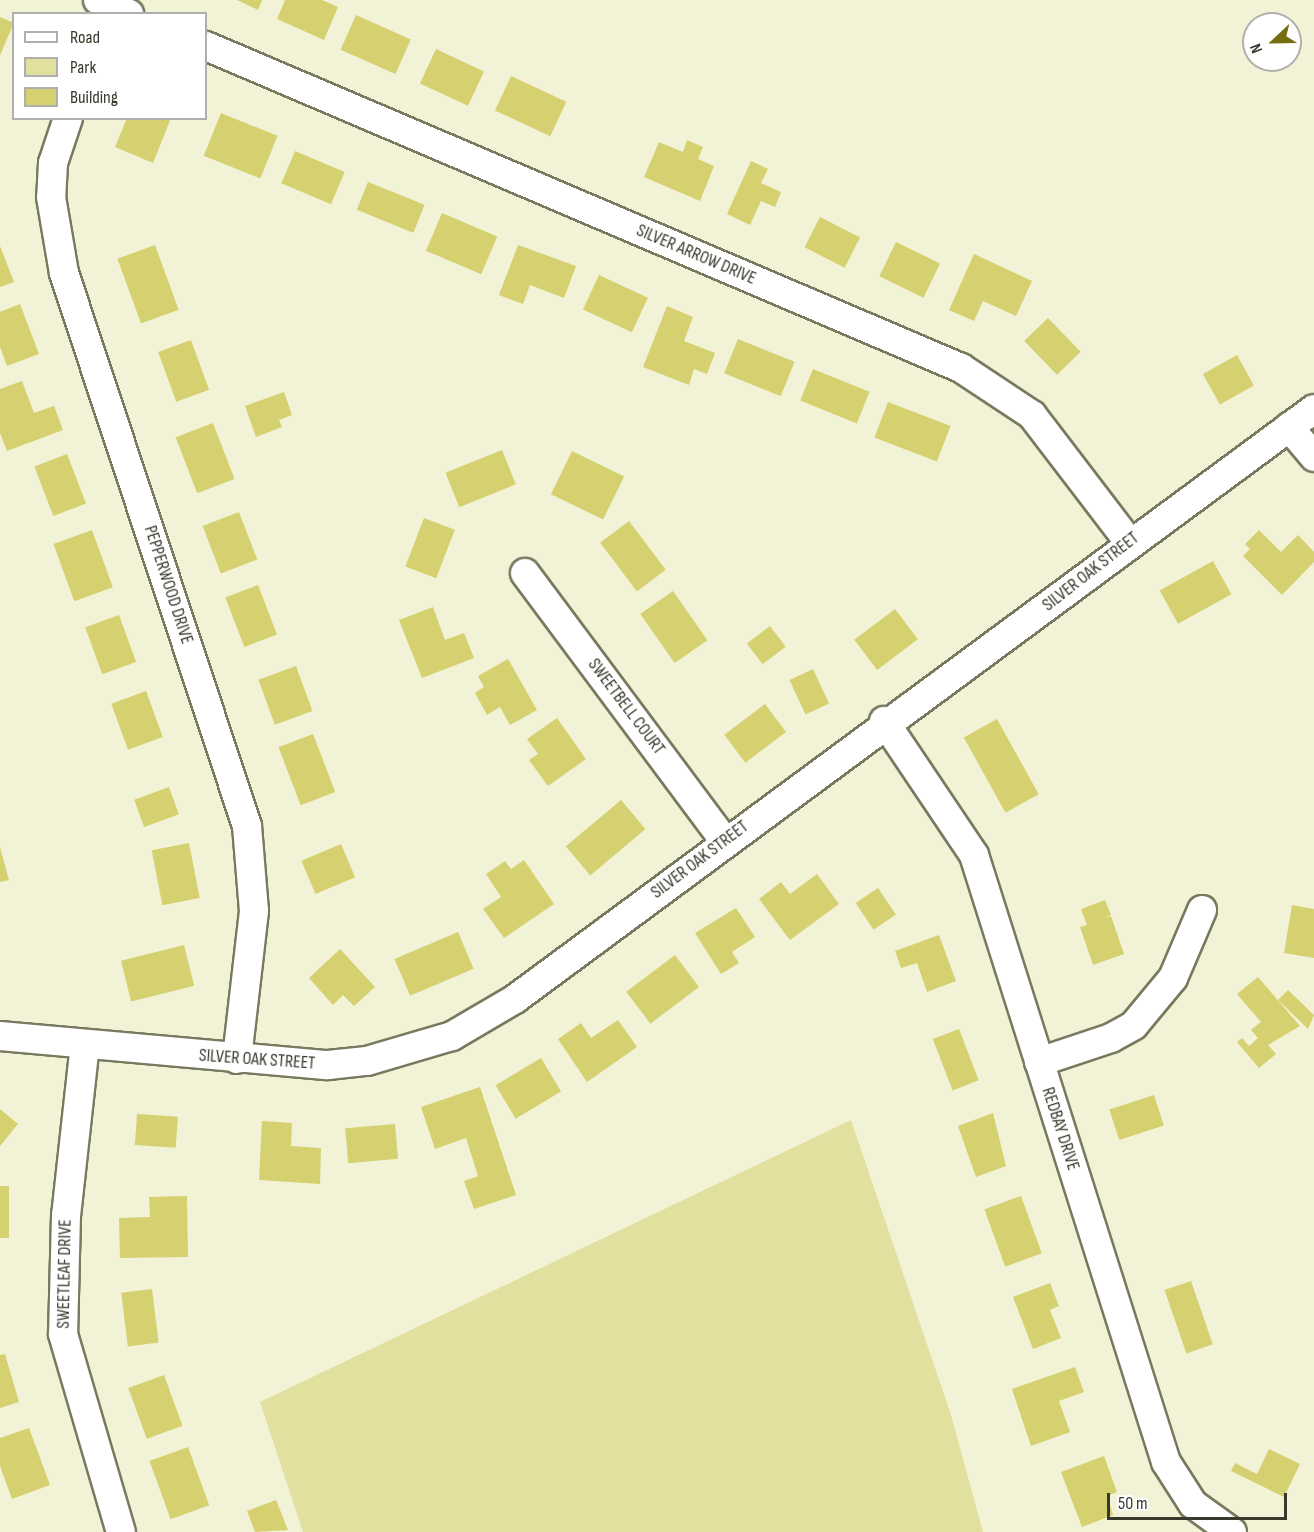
<!DOCTYPE html>
<html>
<head>
<meta charset="utf-8">
<style>
  body { margin:0 }
  #map { position:relative; width:1314px; height:1532px; overflow:hidden; background:#f2f2d6; font-family:"Sofia Sans Condensed",sans-serif }
  div>[style] { position:absolute }
  .green>* { inset:0; background:#e2e09e }
  .building>* { inset:0; background:#d5d171; transform-origin:0 0 }
  .roads { filter:drop-shadow(2px 0 #797960) drop-shadow(-2px 0 #797960) drop-shadow(0 2px #797960) drop-shadow(0 -2px #797960) }
  .minor>* { height:28px; margin:-14px; padding:0 14px; transform-origin:14px; border-radius:14px; background:#fff }
  span { translate:-50% -50%; white-space:nowrap; text-align:center; line-height:1.15; -webkit-text-stroke:6px #fff; paint-order:stroke }
  .street-label { font-size:18px; color:#38382d }
  .legend { position:absolute; left:12px; top:12px; width:195px; height:108px; box-sizing:border-box; background:#fff; border:2px solid #afafab; margin:0; padding:8px 10px; list-style:none; font-size:18px; color:#38382d }
  .legend li { display:flex; align-items:center; gap:12px; height:30px }
  .legend b { width:30px; border:2px solid #afafab }
  .north { position:absolute; left:1242px; top:12px; width:60px; height:60px; box-sizing:border-box; background:#fff; border:2px solid #afafab; border-radius:50%; rotate:248deg; font-size:16px; font-weight:700; line-height:24px; text-align:center; color:#38382d }
  .north::after { content:''; display:block; margin:auto; width:21px; height:27px; background:#736e0f; clip-path:polygon(50% 0,100% 100%,50% 72%,0 100%) }
  .scale { position:absolute; left:1107px; top:1493px; width:180px; height:27px; box-sizing:border-box; border:3px solid #38382d; border-top:0; padding-left:8px; font-size:18px; line-height:21px; white-space:nowrap; color:#38382d; -webkit-text-stroke:4px #fff; paint-order:stroke }
</style>
</head>
<body>
<div id="map">
  <div class="green">
    <i style="clip-path:polygon(851px 1120px,951px 1415px,983px 1532px,303px 1532px,260px 1402px)"></i>
  </div>
  <div class="building">
    <i style="clip-path:polygon(237px 0,262px 0,258px 10px)"></i>
    <i style="clip-path:polygon(285px 0,322px 0,338px 7px,324px 40px,277px 19px)"></i>
    <i style="left:356px;top:15px;width:60px;height:38px;rotate:24deg"></i>
    <i style="left:0;top:17px;width:15px;height:82px;rotate:23deg"></i>
    <i style="left:436px;top:49px;width:53px;height:38px;rotate:25deg"></i>
    <i style="left:511px;top:76px;width:61px;height:38px;rotate:25deg"></i>
    <i style="left:221px;top:113px;width:61px;height:46px;rotate:22deg"></i>
    <i style="clip-path:polygon(127px 118px,171px 118px,153px 163px,115px 147px)"></i>
    <i style="clip-path:polygon(687px 140px,703px 147px,698px 159px,714px 166px,700px 201px,644px 177px,659px 142px,683px 152px)"></i>
    <i style="left:295px;top:151px;width:54px;height:35px;rotate:23deg"></i>
    <i style="clip-path:polygon(751px 161px,768px 169px,761px 183px,781px 192px,775px 207px,761px 201px,750px 225px,727px 214px)"></i>
    <i style="left:368px;top:182px;width:61px;height:30px;rotate:22deg"></i>
    <i style="left:442px;top:213px;width:60px;height:41px;rotate:23deg"></i>
    <i style="left:820px;top:217px;width:45px;height:34px;rotate:27deg"></i>
    <i style="left:896px;top:242px;width:49px;height:38px;rotate:26deg"></i>
    <i style="left:155px;top:245px;width:69px;height:40px;rotate:70deg"></i>
    <i style="clip-path:polygon(518px 245px,576px 266px,564px 298px,530px 285px,523px 304px,499px 295px)"></i>
    <i style="clip-path:polygon(0 246px,14px 282px,0 287px)"></i>
    <i style="clip-path:polygon(974px 254px,1032px 281px,1016px 316px,983px 301px,974px 321px,949px 310px)"></i>
    <i style="left:599px;top:275px;width:54px;height:38px;rotate:25deg"></i>
    <i style="clip-path:polygon(20px 304px,39px 354px,7px 366px,0 347px,0 312px)"></i>
    <i style="clip-path:polygon(667px 306px,693px 317px,684px 341px,715px 353px,707px 374px,694px 369px,689px 385px,643px 367px)"></i>
    <i style="left:1048px;top:318px;width:47px;height:33px;rotate:46deg"></i>
    <i style="left:738px;top:339px;width:61px;height:37px;rotate:22deg"></i>
    <i style="left:191px;top:340px;width:53px;height:35px;rotate:70deg"></i>
    <i style="left:1237px;top:355px;width:35px;height:39px;rotate:61deg"></i>
    <i style="left:813px;top:369px;width:61px;height:34px;rotate:22deg"></i>
    <i style="clip-path:polygon(22px 381px,34px 413px,54px 406px,63px 430px,7px 451px,0 433px,0 389px)"></i>
    <i style="clip-path:polygon(284px 392px,292px 415px,279px 420px,282px 427px,256px 437px,245px 406px)"></i>
    <i style="left:888px;top:402px;width:67px;height:38px;rotate:21deg"></i>
    <i style="left:213px;top:423px;width:60px;height:40px;rotate:69deg"></i>
    <i style="left:502px;top:450px;width:37px;height:61px;rotate:68deg"></i>
    <i style="left:572px;top:451px;width:58px;height:48px;rotate:26deg"></i>
    <i style="left:67px;top:454px;width:53px;height:35px;rotate:69deg"></i>
    <i style="left:239px;top:512px;width:51px;height:39px;rotate:69deg"></i>
    <i style="left:424px;top:518px;width:33px;height:52px;rotate:21deg"></i>
    <i style="left:629px;top:521px;width:61px;height:36px;rotate:53deg"></i>
    <i style="left:92px;top:530px;width:61px;height:41px;rotate:70deg"></i>
    <i style="clip-path:polygon(1259px 530px,1281px 552px,1298px 535px,1314px 552px,1314px 562px,1282px 595px,1243px 556px,1250px 549px,1245px 544px)"></i>
    <i style="left:1213px;top:561px;width:38px;height:61px;rotate:61deg"></i>
    <i style="left:258px;top:585px;width:53px;height:35px;rotate:69deg"></i>
    <i style="left:673px;top:591px;width:60px;height:40px;rotate:55deg"></i>
    <i style="clip-path:polygon(433px 607px,445px 640px,464px 633px,474px 658px,422px 678px,399px 620px)"></i>
    <i style="left:895px;top:609px;width:38px;height:51px;rotate:53deg"></i>
    <i style="left:119px;top:615px;width:50px;height:36px;rotate:70deg"></i>
    <i style="left:770px;top:626px;width:26px;height:29px;rotate:53deg"></i>
    <i style="clip-path:polygon(508px 659px,537px 710px,510px 725px,500px 707px,487px 715px,475px 693px,484px 687px,478px 676px)"></i>
    <i style="left:296px;top:666px;width:48px;height:40px;rotate:70deg"></i>
    <i style="left:813px;top:669px;width:38px;height:26px;rotate:65deg"></i>
    <i style="left:146px;top:691px;width:49px;height:37px;rotate:70deg"></i>
    <i style="left:765px;top:704px;width:35px;height:51px;rotate:53deg"></i>
    <i style="clip-path:polygon(557px 718px,586px 759px,548px 786px,529px 760px,538px 754px,527px 739px)"></i>
    <i style="left:997px;top:719px;width:86px;height:38px;rotate:61deg"></i>
    <i style="left:313px;top:734px;width:62px;height:37px;rotate:69deg"></i>
    <i style="left:169px;top:787px;width:29px;height:37px;rotate:70deg"></i>
    <i style="left:621px;top:800px;width:38px;height:72px;rotate:50deg"></i>
    <i style="left:189px;top:843px;width:56px;height:38px;rotate:79deg"></i>
    <i style="left:341px;top:844px;width:36px;height:43px;rotate:67deg"></i>
    <i style="clip-path:polygon(0 847px,9px 880px,0 882px)"></i>
    <i style="clip-path:polygon(524px 860px,554px 904px,504px 938px,483px 909px,501px 897px,486px 874px,505px 861px,511px 869px)"></i>
    <i style="clip-path:polygon(817px 874px,839px 904px,790px 940px,759px 899px,781px 882px,790px 894px)"></i>
    <i style="left:878px;top:888px;width:32px;height:27px;rotate:56deg"></i>
    <i style="clip-path:polygon(1105px 900px,1111px 915px,1103px 918px,1111px 916px,1124px 954px,1093px 965px,1080px 927px,1087px 925px,1081px 909px)"></i>
    <i style="clip-path:polygon(1292px 905px,1314px 909px,1314px 958px,1284px 953px)"></i>
    <i style="clip-path:polygon(736px 908px,755px 937px,732px 952px,739px 963px,721px 974px,695px 933px)"></i>
    <i style="left:458px;top:932px;width:40px;height:69px;rotate:67deg"></i>
    <i style="clip-path:polygon(939px 935px,956px 981px,927px 992px,917px 963px,901px 968px,895px 951px)"></i>
    <i style="left:184px;top:945px;width:42px;height:65px;rotate:76deg"></i>
    <i style="clip-path:polygon(340px 949px,375px 987px,354px 1006px,343px 995px,333px 1005px,309px 978px)"></i>
    <i style="left:675px;top:955px;width:40px;height:61px;rotate:53deg"></i>
    <i style="clip-path:polygon(1258px 977px,1300px 1026px,1268px 1045px,1276px 1054px,1259px 1068px,1237px 1042px,1242px 1038px,1249px 1046px,1258px 1038px,1251px 1030px,1261px 1022px,1237px 994px)"></i>
    <i style="clip-path:polygon(1288px 990px,1314px 1015px,1308px 1029px,1278px 1000px)"></i>
    <i style="clip-path:polygon(618px 1020px,637px 1047px,587px 1082px,558px 1039px,581px 1023px,591px 1038px)"></i>
    <i style="left:959px;top:1029px;width:55px;height:28px;rotate:69deg"></i>
    <i style="left:541px;top:1058px;width:39px;height:53px;rotate:59deg"></i>
    <i style="clip-path:polygon(480px 1087px,516px 1195px,474px 1209px,464px 1181px,478px 1176px,466px 1138px,435px 1149px,421px 1107px)"></i>
    <i style="left:1154px;top:1095px;width:32px;height:47px;rotate:72deg"></i>
    <i style="clip-path:polygon(0 1109px,18px 1124px,0 1146px)"></i>
    <i style="clip-path:polygon(993px 1113px,1006px 1166px,976px 1177px,958px 1126px)"></i>
    <i style="left:137px;top:1114px;width:41px;height:31px;rotate:4deg"></i>
    <i style="clip-path:polygon(262px 1121px,292px 1123px,291px 1146px,321px 1148px,320px 1184px,259px 1180px)"></i>
    <i style="left:395px;top:1124px;width:35px;height:50px;rotate:85deg"></i>
    <i style="left:0;top:1186px;width:9px;height:52px"></i>
    <i style="clip-path:polygon(187px 1196px,188px 1257px,120px 1258px,119px 1218px,150px 1217px,149px 1197px)"></i>
    <i style="left:1021px;top:1196px;width:61px;height:39px;rotate:70deg"></i>
    <i style="left:1191px;top:1281px;width:67px;height:28px;rotate:71deg"></i>
    <i style="clip-path:polygon(1050px 1283px,1059px 1306px,1050px 1310px,1061px 1338px,1033px 1349px,1013px 1297px)"></i>
    <i style="left:152px;top:1289px;width:54px;height:31px;rotate:83deg"></i>
    <i style="clip-path:polygon(5px 1354px,19px 1402px,0 1408px,0 1355px)"></i>
    <i style="clip-path:polygon(1075px 1367px,1084px 1392px,1059px 1401px,1070px 1432px,1031px 1446px,1012px 1389px)"></i>
    <i style="left:164px;top:1375px;width:54px;height:38px;rotate:70deg"></i>
    <i style="clip-path:polygon(29px 1428px,50px 1485px,12px 1499px,0 1466px,0 1438px)"></i>
    <i style="left:188px;top:1447px;width:62px;height:41px;rotate:70deg"></i>
    <i style="clip-path:polygon(1269px 1449px,1300px 1464px,1284px 1497px,1231px 1471px,1235px 1463px,1257px 1474px)"></i>
    <i style="clip-path:polygon(1104px 1456px,1117px 1492px,1107px 1496px,1113px 1515px,1082px 1527px,1061px 1472px)"></i>
    <i style="clip-path:polygon(276px 1500px,288px 1530px,255px 1532px,247px 1511px)"></i>
  </div>
  <div class="roads">
    <div class="minor">
      <i style="left:98px;top:0;width:34px;rotate:24deg"></i>
      <i style="left:206px;top:46px;width:821px;rotate:23.1deg"></i>
      <i style="left:961px;top:368px;width:85px;rotate:33.5deg"></i>
      <i style="left:1032px;top:415px;width:160px;rotate:52.6deg"></i>
      <i style="left:68px;top:118px;width:47px;rotate:108.4deg"></i>
      <i style="left:53px;top:163px;width:34px;rotate:93deg"></i>
      <i style="left:51px;top:197px;width:77px;rotate:80.3deg"></i>
      <i style="left:64px;top:273px;width:582px;rotate:71.69deg"></i>
      <i style="left:247px;top:826px;width:85px;rotate:85.3deg"></i>
      <i style="left:254px;top:911px;width:149px;rotate:96.6deg"></i>
      <i style="left:1289px;top:427px;width:39px;rotate:50deg"></i>
      <i style="left:525px;top:573px;width:334px;rotate:53.3deg"></i>
      <i style="left:884px;top:721px;width:161px;rotate:56.1deg"></i>
      <i style="left:974px;top:855px;width:637px;rotate:72.45deg"></i>
      <i style="left:1166px;top:1462px;width:50px;rotate:57.3deg"></i>
      <i style="left:1193px;top:1504px;width:48px;rotate:35.7deg"></i>
      <i style="left:0;top:1036px;width:329px;rotate:5.1deg"></i>
      <i style="left:328px;top:1065px;width:39px;rotate:-6deg"></i>
      <i style="left:367px;top:1061px;width:89px;rotate:-16.4deg"></i>
      <i style="left:452px;top:1036px;width:73px;rotate:-30.4deg"></i>
      <i style="left:515px;top:999px;width:993px;rotate:-36.44deg"></i>
      <i style="left:85px;top:1044px;width:172px;rotate:96.3deg"></i>
      <i style="left:66px;top:1215px;width:119px;rotate:91.4deg"></i>
      <i style="left:63px;top:1334px;width:206px;rotate:73.7deg"></i>
      <i style="left:1039px;top:1062px;width:76px;rotate:-18.4deg"></i>
      <i style="left:1111px;top:1038px;width:26px;rotate:-29deg"></i>
      <i style="left:1134px;top:1025px;width:61px;rotate:-50.3deg"></i>
      <i style="left:1173px;top:978px;width:74px;rotate:-66.9deg"></i>
    </div>
  </div>
  <div class="street-label">
    <span style="left:696px;top:255px;rotate:23deg">SILVER ARROW DRIVE</span>
    <span style="left:1091px;top:572px;rotate:-38deg">SILVER OAK STREET</span>
    <span style="left:168px;top:585px;rotate:72deg">PEPPERWOOD DRIVE</span>
    <span style="left:626px;top:707px;rotate:53deg">SWEETBELL COURT</span>
    <span style="left:700px;top:860px;rotate:-37deg">SILVER OAK STREET</span>
    <span style="left:257px;top:1060px;rotate:4deg">SILVER OAK STREET</span>
    <span style="left:1060px;top:1129px;rotate:72deg">REDBAY DRIVE</span>
    <span style="left:65px;top:1274px;rotate:-89deg">SWEETLEAF DRIVE</span>
  </div>
  <ul class="legend">
  <li><b style="height:8px;background:#fff"></b>Road</li>
  <li><b style="height:16px;background:#e2e09e"></b>Park</li>
  <li><b style="height:16px;background:#d5d171"></b>Building</li>
  </ul>
  <div class="north">N</div>
  <div class="scale">50 m</div>
</div>
</body>
</html>
